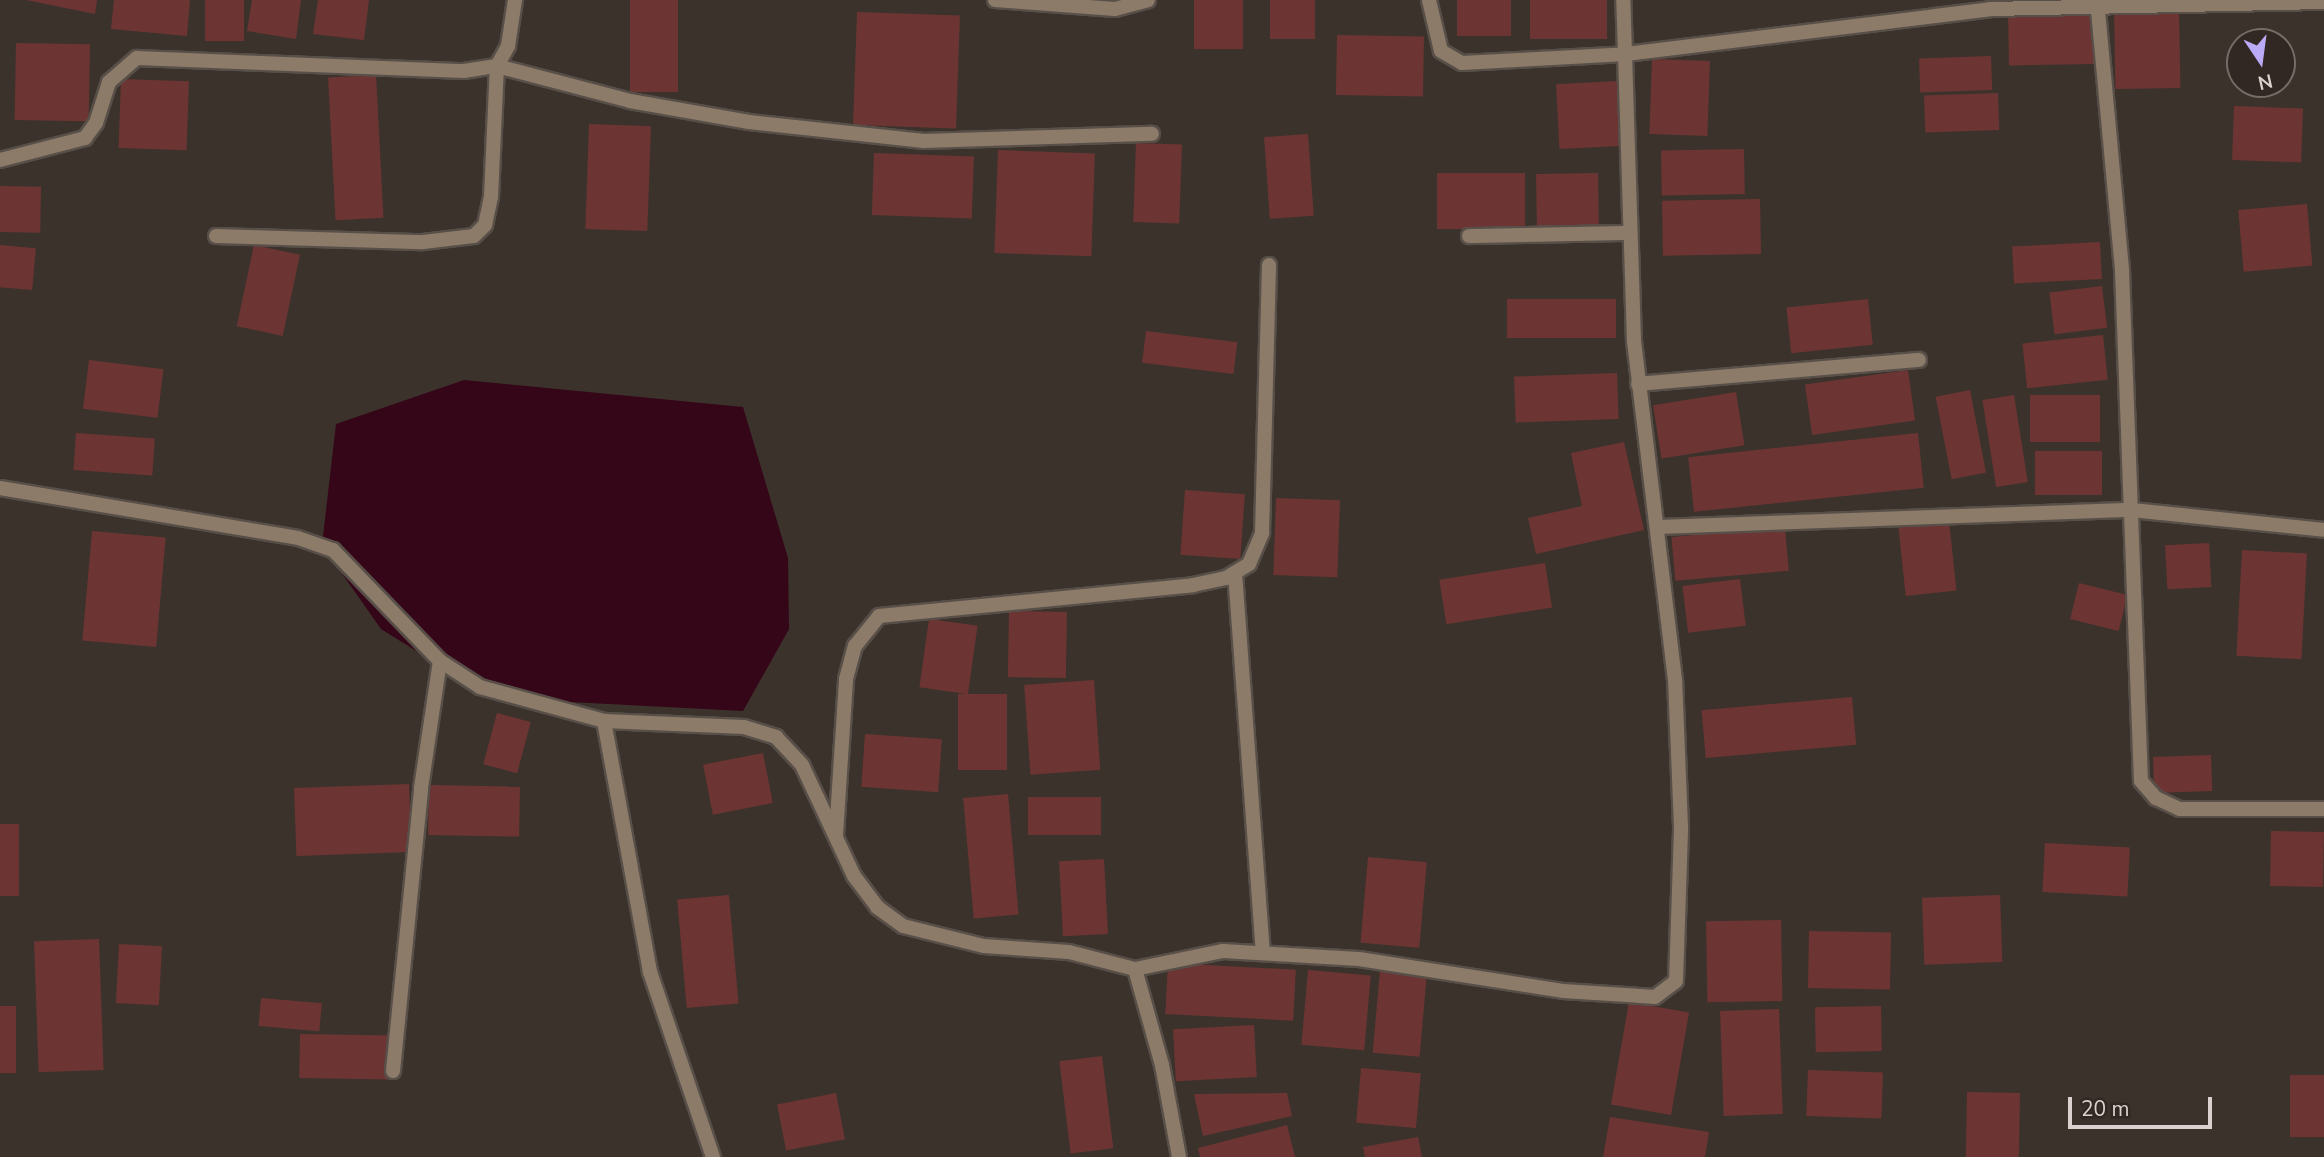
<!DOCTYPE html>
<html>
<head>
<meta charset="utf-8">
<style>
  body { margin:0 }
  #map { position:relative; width:2324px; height:1157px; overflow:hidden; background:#3c322c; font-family:"Nunito Sans",sans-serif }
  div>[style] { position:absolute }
  .water>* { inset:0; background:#350518 }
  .building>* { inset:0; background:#6c3533; transform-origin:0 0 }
  .roads { filter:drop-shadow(2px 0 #584f49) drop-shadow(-2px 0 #584f49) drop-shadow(0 2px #584f49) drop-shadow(0 -2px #584f49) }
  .minor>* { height:14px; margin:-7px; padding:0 7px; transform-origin:7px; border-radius:7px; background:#8c7b68 }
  span { translate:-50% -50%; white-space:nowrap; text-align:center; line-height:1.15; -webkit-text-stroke:6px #322823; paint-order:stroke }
  .north { position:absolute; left:2226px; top:28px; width:70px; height:70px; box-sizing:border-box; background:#322823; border:2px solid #756c67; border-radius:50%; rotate:167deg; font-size:19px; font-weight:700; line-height:28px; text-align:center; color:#d9d2ce }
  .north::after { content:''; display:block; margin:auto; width:24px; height:32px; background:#bbaaf6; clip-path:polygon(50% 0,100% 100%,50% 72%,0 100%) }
  .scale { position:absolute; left:2068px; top:1097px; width:144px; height:32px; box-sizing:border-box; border:4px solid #d9d2ce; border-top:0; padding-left:9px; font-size:21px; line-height:24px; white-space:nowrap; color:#d9d2ce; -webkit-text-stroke:5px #322823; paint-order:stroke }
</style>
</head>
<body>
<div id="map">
  <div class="water">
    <i style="clip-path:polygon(464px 380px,743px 407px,788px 558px,789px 629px,743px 711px,492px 698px,381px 629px,322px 545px,336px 424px)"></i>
  </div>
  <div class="building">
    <i style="clip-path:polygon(26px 0,97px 0,95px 14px)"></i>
    <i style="clip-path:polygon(114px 0,190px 0,187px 36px,111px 29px)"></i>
    <i style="left:205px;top:0;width:39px;height:41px"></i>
    <i style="clip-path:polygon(252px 0,301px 0,296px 39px,247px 31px)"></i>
    <i style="clip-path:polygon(318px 0,369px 0,364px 40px,313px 34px)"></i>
    <i style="left:630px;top:0;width:48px;height:92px"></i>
    <i style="left:1194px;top:0;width:49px;height:49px"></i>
    <i style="left:1270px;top:0;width:45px;height:39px"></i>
    <i style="left:1457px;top:0;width:54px;height:36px"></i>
    <i style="left:1530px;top:0;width:77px;height:39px"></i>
    <i style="left:2093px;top:8px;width:56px;height:85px;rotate:89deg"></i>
    <i style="left:2179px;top:8px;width:80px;height:65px;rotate:89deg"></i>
    <i style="left:857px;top:12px;width:103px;height:113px;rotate:2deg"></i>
    <i style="left:1337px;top:35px;width:87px;height:60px;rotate:1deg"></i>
    <i style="left:16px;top:43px;width:74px;height:77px;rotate:1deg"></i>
    <i style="left:1991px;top:56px;width:34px;height:72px;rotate:88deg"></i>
    <i style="left:1652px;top:59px;width:58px;height:75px;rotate:2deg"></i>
    <i style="left:376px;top:75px;width:143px;height:48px;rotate:87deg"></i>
    <i style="left:121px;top:79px;width:68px;height:69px;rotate:2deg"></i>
    <i style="left:1617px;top:81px;width:65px;height:61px;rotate:87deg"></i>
    <i style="left:1998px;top:93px;width:37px;height:74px;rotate:88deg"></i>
    <i style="left:2234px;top:106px;width:69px;height:54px;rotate:2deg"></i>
    <i style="left:589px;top:124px;width:62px;height:105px;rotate:2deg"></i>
    <i style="left:1308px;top:134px;width:82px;height:44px;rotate:86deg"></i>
    <i style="left:1136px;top:143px;width:46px;height:79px;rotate:2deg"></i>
    <i style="left:1744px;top:149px;width:45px;height:83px;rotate:89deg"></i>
    <i style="left:998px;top:150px;width:97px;height:103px;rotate:2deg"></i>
    <i style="left:874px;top:153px;width:100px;height:62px;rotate:2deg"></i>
    <i style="left:1525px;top:173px;width:56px;height:88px;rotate:90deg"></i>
    <i style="left:1598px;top:173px;width:57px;height:62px;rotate:89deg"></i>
    <i style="left:0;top:186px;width:41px;height:46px;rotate:1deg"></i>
    <i style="left:1760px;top:199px;width:55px;height:98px;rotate:89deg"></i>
    <i style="left:2307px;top:204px;width:62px;height:69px;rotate:85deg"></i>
    <i style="left:2100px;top:242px;width:37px;height:88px;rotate:87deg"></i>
    <i style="left:0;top:245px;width:36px;height:42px;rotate:5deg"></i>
    <i style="left:254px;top:245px;width:47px;height:83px;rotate:12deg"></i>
    <i style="left:2102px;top:286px;width:42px;height:53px;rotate:83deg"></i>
    <i style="left:1616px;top:299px;width:39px;height:109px;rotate:90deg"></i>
    <i style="left:1868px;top:299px;width:46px;height:82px;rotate:84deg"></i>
    <i style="left:1146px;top:331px;width:92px;height:32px;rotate:7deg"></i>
    <i style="left:2103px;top:335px;width:45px;height:81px;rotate:84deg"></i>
    <i style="left:89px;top:360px;width:75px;height:49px;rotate:7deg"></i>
    <i style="left:1908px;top:370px;width:51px;height:104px;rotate:82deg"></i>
    <i style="left:1617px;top:373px;width:46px;height:103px;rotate:88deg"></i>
    <i style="left:1970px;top:390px;width:84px;height:35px;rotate:79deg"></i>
    <i style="left:1736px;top:392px;width:54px;height:84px;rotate:81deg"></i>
    <i style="left:2014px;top:395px;width:88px;height:32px;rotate:81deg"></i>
    <i style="left:2030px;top:395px;width:70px;height:47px"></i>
    <i style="left:76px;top:433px;width:79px;height:37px;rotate:4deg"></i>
    <i style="left:1918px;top:433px;width:55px;height:231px;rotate:84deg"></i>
    <i style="clip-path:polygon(1624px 442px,1644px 530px,1536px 554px,1528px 518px,1582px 506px,1571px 453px)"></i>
    <i style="left:2102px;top:451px;width:44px;height:67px;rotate:90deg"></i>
    <i style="left:1185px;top:490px;width:60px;height:65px;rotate:4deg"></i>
    <i style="left:1276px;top:498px;width:64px;height:77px;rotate:2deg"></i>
    <i style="left:1949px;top:520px;width:71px;height:51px;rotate:84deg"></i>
    <i style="left:1785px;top:527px;width:44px;height:114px;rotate:85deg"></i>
    <i style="left:92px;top:531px;width:74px;height:110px;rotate:5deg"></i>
    <i style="left:2209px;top:543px;width:44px;height:44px;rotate:87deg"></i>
    <i style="left:2242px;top:550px;width:65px;height:106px;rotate:3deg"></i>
    <i style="left:1545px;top:563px;width:45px;height:107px;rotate:81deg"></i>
    <i style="left:1740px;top:579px;width:47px;height:58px;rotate:83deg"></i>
    <i style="left:2079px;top:583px;width:50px;height:37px;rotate:14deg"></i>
    <i style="left:1009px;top:611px;width:58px;height:66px;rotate:1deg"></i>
    <i style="left:929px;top:619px;width:49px;height:69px;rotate:8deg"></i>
    <i style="left:1094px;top:680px;width:90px;height:70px;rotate:86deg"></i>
    <i style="left:958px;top:694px;width:49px;height:76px"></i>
    <i style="left:1852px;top:697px;width:48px;height:151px;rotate:85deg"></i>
    <i style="left:497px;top:713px;width:35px;height:53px;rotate:15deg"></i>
    <i style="left:865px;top:734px;width:77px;height:53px;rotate:4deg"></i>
    <i style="left:763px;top:753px;width:51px;height:61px;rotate:79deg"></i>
    <i style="left:2211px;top:755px;width:36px;height:58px;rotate:88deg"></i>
    <i style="left:409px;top:784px;width:68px;height:115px;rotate:88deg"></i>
    <i style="left:429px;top:785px;width:91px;height:50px;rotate:1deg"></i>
    <i style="left:1008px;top:794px;width:121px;height:45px;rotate:85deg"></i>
    <i style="left:1101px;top:797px;width:38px;height:73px;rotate:90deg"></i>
    <i style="left:0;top:824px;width:19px;height:72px"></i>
    <i style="left:2271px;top:831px;width:53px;height:55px;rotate:1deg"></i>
    <i style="left:2045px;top:843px;width:85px;height:49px;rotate:3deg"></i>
    <i style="left:1368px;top:857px;width:59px;height:86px;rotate:5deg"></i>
    <i style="left:1104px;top:859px;width:75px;height:45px;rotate:87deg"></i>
    <i style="left:729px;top:895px;width:109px;height:52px;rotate:85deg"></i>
    <i style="left:2000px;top:895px;width:67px;height:78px;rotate:88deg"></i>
    <i style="left:1781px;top:920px;width:81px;height:75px;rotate:89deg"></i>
    <i style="left:1809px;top:931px;width:82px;height:57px;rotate:1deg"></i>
    <i style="left:99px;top:939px;width:131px;height:65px;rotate:88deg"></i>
    <i style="left:119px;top:944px;width:43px;height:59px;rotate:3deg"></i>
    <i style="left:1168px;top:963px;width:128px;height:51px;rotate:3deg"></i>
    <i style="left:1308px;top:970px;width:63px;height:75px;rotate:5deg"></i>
    <i style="left:1380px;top:970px;width:47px;height:83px;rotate:5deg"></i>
    <i style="left:261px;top:998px;width:61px;height:28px;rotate:5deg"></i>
    <i style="left:1629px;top:1002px;width:61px;height:104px;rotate:10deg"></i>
    <i style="left:0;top:1006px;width:16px;height:67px"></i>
    <i style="left:1881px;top:1006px;width:45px;height:66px;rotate:89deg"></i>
    <i style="left:1779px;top:1009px;width:105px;height:59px;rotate:88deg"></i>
    <i style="left:1254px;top:1025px;width:52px;height:81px;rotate:87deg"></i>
    <i style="left:300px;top:1034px;width:92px;height:44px;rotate:1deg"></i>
    <i style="left:1102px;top:1056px;width:93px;height:43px;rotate:83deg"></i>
    <i style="left:1361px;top:1068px;width:60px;height:55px;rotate:5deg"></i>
    <i style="left:1808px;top:1070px;width:75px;height:46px;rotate:2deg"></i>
    <i style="left:2324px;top:1075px;width:62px;height:34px;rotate:90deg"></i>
    <i style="left:1967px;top:1092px;width:53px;height:65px;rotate:1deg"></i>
    <i style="left:836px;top:1093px;width:47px;height:60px;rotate:79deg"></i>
    <i style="clip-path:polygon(1287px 1093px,1292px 1116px,1203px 1136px,1194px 1094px)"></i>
    <i style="clip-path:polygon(1610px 1117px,1709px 1132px,1705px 1157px,1603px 1157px)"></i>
    <i style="clip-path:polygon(1287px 1125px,1295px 1157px,1200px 1157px,1198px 1148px)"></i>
    <i style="clip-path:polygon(1418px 1137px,1422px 1157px,1365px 1157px,1363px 1147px)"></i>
  </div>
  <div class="roads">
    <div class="minor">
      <i style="left:995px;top:0;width:120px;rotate:4.3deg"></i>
      <i style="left:1115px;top:9px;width:34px;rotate:-15deg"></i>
      <i style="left:1429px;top:0;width:52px;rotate:76.8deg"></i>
      <i style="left:1441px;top:51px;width:24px;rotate:30deg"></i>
      <i style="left:1462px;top:63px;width:164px;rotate:-3.1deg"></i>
      <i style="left:1626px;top:54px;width:367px;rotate:-7deg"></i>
      <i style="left:1990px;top:9px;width:334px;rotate:-1.2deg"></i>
      <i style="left:2097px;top:0;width:272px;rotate:84.7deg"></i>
      <i style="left:2122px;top:271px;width:510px;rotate:87.87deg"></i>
      <i style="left:2141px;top:781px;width:23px;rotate:49deg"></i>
      <i style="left:2156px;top:798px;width:26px;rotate:25deg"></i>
      <i style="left:2180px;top:809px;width:144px"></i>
      <i style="left:0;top:160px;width:88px;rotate:-14.5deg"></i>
      <i style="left:85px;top:138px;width:19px;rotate:-54deg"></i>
      <i style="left:96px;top:123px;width:43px;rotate:-72.4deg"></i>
      <i style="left:109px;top:82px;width:37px;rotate:-41deg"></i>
      <i style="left:137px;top:58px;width:327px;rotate:2.3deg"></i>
      <i style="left:464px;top:71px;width:33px;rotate:-9deg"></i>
      <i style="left:497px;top:66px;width:23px;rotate:-61deg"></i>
      <i style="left:508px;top:46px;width:47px;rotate:-81.3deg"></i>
      <i style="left:216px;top:236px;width:207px;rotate:1.7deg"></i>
      <i style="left:423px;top:242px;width:51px;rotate:-6.7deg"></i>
      <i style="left:474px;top:236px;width:16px;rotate:-45deg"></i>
      <i style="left:485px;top:225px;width:29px;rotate:-78deg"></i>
      <i style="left:491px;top:197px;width:131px;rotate:-87.4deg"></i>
      <i style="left:497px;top:66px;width:138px;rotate:14.7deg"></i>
      <i style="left:630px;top:101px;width:121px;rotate:10deg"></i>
      <i style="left:749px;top:122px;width:176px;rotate:6.2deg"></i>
      <i style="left:924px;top:141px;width:228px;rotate:-1.8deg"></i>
      <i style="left:1469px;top:236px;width:160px;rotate:-1.1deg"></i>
      <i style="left:1638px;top:384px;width:282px;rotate:-4.9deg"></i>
      <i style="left:0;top:488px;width:302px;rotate:9.5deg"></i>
      <i style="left:298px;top:538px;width:37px;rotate:19deg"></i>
      <i style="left:333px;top:550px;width:154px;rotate:46.1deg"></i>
      <i style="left:440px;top:661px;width:48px;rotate:33deg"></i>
      <i style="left:480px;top:687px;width:129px;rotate:15.3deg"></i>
      <i style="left:604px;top:721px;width:140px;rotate:2.5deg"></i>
      <i style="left:744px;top:727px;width:34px;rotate:17deg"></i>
      <i style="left:776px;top:737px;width:38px;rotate:47deg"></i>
      <i style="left:802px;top:765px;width:123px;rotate:64.9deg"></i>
      <i style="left:854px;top:876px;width:39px;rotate:53deg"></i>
      <i style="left:877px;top:907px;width:32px;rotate:36deg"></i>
      <i style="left:903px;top:926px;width:83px;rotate:13.9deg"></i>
      <i style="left:984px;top:946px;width:85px;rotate:4deg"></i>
      <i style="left:1069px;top:952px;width:68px;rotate:14.4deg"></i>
      <i style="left:1135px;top:969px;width:100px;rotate:74.3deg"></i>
      <i style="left:1162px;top:1065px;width:94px;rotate:79.5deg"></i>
      <i style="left:1658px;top:527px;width:474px;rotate:-2.1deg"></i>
      <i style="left:2132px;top:510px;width:193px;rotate:5.9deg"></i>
      <i style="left:1235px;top:573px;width:381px;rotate:85.8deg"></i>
      <i style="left:604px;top:721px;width:255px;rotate:79.6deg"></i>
      <i style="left:650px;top:972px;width:195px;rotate:71.2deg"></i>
      <i style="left:836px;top:835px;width:156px;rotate:-86.3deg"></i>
      <i style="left:846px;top:679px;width:34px;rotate:-75deg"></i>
      <i style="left:855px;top:646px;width:38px;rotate:-51deg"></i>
      <i style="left:879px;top:616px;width:316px;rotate:-5.6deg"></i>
      <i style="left:1193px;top:585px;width:34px;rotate:-12deg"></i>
      <i style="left:1226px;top:578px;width:27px;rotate:-31deg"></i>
      <i style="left:1249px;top:564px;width:34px;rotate:-67deg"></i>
      <i style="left:1262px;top:533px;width:268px;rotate:-88.5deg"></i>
      <i style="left:1135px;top:969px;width:90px;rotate:-11.6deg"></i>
      <i style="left:1223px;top:951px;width:136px;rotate:3.4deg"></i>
      <i style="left:1359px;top:959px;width:206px;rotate:8.9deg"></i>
      <i style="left:1563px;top:991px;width:92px;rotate:3.7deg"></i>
      <i style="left:1655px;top:997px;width:26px;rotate:-37deg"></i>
      <i style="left:1676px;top:981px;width:154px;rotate:-88.1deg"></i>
      <i style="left:1681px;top:827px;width:147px;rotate:-92.3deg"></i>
      <i style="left:1675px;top:680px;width:341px;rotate:-96.9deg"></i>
      <i style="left:1634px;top:341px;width:341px;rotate:-91.8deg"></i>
      <i style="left:393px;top:1071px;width:284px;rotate:-84.3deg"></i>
      <i style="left:421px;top:788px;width:128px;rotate:-81.5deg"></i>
    </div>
  </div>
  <div class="north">N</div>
  <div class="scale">20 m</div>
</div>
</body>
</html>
